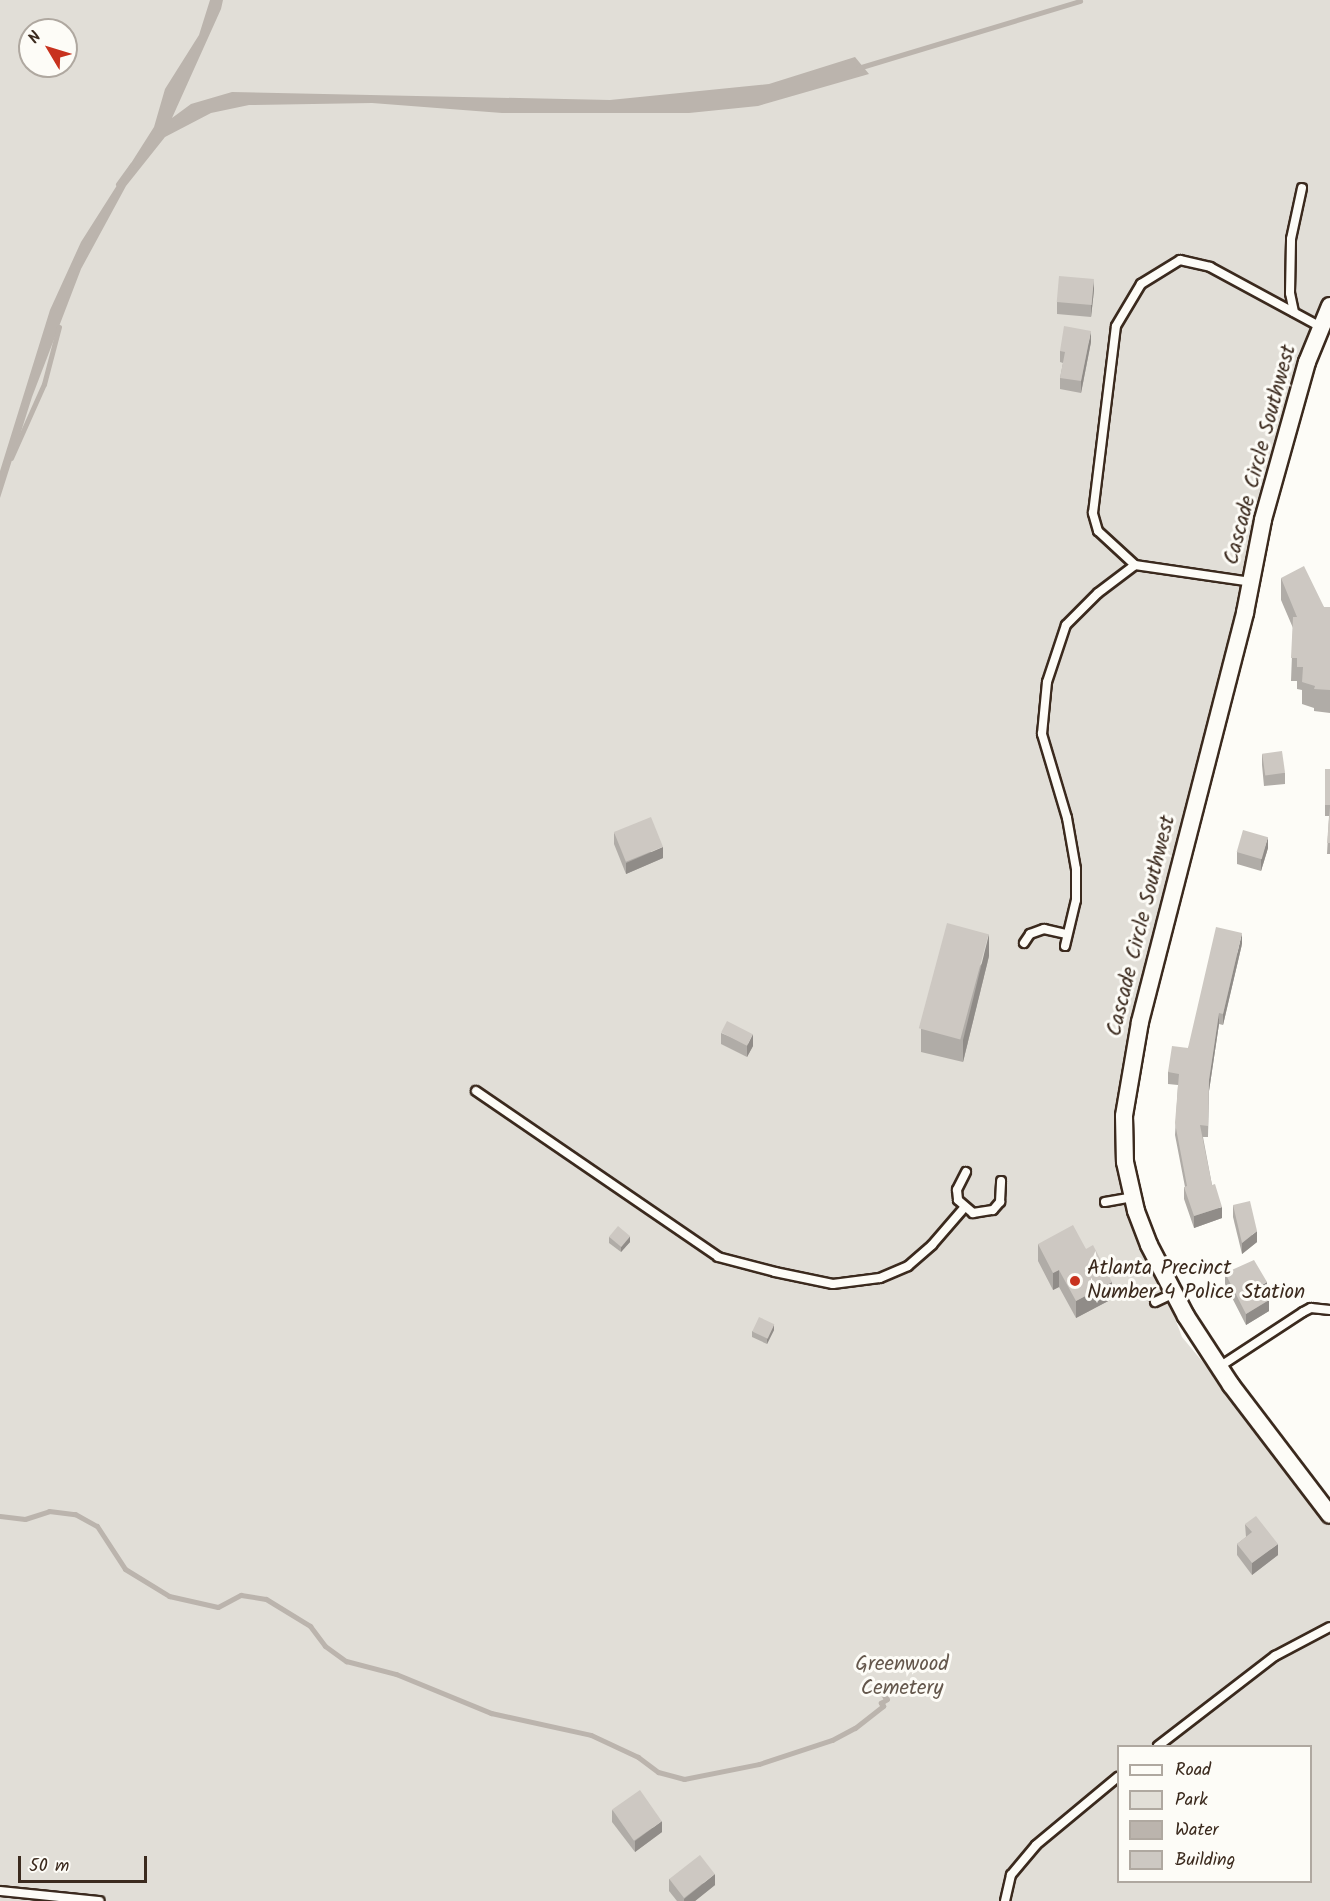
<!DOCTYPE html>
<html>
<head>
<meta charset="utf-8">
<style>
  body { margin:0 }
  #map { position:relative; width:1330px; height:1901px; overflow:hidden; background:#fdfcf7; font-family:Kalam,sans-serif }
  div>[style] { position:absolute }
  .green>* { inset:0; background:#e1ded7 }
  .water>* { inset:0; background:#bbb4ad }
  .stream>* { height:5px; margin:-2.5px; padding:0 2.5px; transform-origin:2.5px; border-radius:2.5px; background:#bbb4ad }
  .roads { filter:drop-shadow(2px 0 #3b2a1e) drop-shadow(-2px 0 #3b2a1e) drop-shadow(0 2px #3b2a1e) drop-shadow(0 -2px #3b2a1e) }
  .lane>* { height:8px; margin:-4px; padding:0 4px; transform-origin:4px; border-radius:4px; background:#fdfcf7 }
  .street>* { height:16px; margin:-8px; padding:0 8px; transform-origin:8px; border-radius:8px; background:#fdfcf7 }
  .wall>* { inset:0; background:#b0aca7 }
  .shaded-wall>* { inset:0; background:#908c88 }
  .building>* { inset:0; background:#cdc8c2; transform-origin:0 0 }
  .dots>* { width:16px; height:16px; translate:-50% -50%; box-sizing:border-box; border:3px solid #fdfcf7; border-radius:50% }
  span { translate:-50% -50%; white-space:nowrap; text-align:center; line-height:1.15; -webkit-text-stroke:6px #fdfcf7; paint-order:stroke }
  .street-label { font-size:21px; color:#3b2a1e }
  .poi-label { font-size:21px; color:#3b2a1e }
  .left { translate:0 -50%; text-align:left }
  .park-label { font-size:21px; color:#64574c }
  .legend { position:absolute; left:1117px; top:1745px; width:195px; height:138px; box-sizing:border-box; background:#fdfcf7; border:2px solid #afa8a0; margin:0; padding:8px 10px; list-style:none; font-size:18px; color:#3b2a1e }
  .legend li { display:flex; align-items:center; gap:12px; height:30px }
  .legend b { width:30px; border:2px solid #afa8a0 }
  .north { position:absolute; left:18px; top:18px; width:60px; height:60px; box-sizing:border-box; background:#fdfcf7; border:2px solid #afa8a0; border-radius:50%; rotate:308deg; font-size:16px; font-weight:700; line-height:24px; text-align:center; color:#3b2a1e }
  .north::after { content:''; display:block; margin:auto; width:21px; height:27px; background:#c8321e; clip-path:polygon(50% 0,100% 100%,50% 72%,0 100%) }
  .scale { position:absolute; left:18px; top:1856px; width:129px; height:27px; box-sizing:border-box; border:3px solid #3b2a1e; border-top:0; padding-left:8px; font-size:18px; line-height:21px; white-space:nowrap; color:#3b2a1e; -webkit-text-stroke:4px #fdfcf7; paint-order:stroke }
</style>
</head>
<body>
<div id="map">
  <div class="green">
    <i style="clip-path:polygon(evenodd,0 0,1330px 0,1330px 301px,1289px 429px,1130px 1088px,1136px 1215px,1182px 1337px,1330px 1515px,1330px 1901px,0 1901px,0 0,30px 30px,66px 30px,66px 66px,30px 66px,30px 30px,0 0,1118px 1746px,1310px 1746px,1310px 1882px,1118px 1882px,1118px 1746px)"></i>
  </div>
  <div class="water">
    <i style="clip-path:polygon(210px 0,223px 0,221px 9px,172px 118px,191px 104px,232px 92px,610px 100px,769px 84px,855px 57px,869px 74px,758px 106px,689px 113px,502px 113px,372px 103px,249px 105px,211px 113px,165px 137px,126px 186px,81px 269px,32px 397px,0 498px,0 471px,50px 310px,81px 242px,154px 127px,165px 89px,199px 35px)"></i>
  </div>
  <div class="stream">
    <i style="left:858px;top:68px;width:232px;rotate:-16.8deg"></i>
    <i style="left:118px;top:184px;width:24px;rotate:-54deg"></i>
    <i style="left:11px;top:458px;width:81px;rotate:-66deg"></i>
    <i style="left:44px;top:384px;width:59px;rotate:-75.3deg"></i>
    <i style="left:0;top:1516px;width:25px;rotate:7deg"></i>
    <i style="left:25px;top:1519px;width:25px;rotate:-18deg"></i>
    <i style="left:49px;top:1511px;width:26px;rotate:7deg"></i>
    <i style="left:75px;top:1514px;width:25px;rotate:29deg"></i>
    <i style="left:97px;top:1526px;width:51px;rotate:56.9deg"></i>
    <i style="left:125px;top:1569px;width:52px;rotate:31.5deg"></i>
    <i style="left:169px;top:1596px;width:50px;rotate:12.7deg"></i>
    <i style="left:218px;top:1607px;width:26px;rotate:-28deg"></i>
    <i style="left:241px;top:1595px;width:25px;rotate:9deg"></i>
    <i style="left:266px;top:1599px;width:52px;rotate:31.5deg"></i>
    <i style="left:310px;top:1626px;width:25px;rotate:53deg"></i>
    <i style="left:325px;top:1646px;width:26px;rotate:36deg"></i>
    <i style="left:346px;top:1661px;width:52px;rotate:14.6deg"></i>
    <i style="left:396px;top:1674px;width:103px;rotate:22.3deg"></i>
    <i style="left:491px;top:1713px;width:102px;rotate:12.4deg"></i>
    <i style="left:591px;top:1735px;width:52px;rotate:25.1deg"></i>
    <i style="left:638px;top:1757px;width:25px;rotate:37deg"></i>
    <i style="left:658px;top:1772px;width:27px;rotate:15deg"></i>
    <i style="left:684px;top:1779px;width:76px;rotate:-11.3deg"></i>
    <i style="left:759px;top:1764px;width:77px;rotate:-18.2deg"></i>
    <i style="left:832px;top:1740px;width:26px;rotate:-28deg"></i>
    <i style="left:855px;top:1728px;width:36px;rotate:-38deg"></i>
    <i style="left:883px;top:1706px;width:4px;rotate:-124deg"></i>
    <i style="left:881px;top:1703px;width:7px;rotate:-34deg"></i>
    <i style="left:887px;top:1699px;width:4px;rotate:-135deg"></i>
  </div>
  <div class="roads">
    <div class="lane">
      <i style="left:1294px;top:312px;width:19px;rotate:-102deg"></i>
      <i style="left:1290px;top:293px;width:54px;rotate:-88.9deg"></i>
      <i style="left:1291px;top:239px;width:52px;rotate:-77.8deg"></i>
      <i style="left:1135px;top:565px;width:50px;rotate:-137.4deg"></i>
      <i style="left:1098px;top:531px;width:19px;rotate:-106deg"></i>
      <i style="left:1093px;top:513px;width:188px;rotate:-83deg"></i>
      <i style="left:1116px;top:326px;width:49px;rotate:-59.2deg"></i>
      <i style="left:1141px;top:284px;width:46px;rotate:-31.6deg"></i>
      <i style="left:1180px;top:260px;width:31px;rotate:13deg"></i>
      <i style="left:1210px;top:267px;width:126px;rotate:28.4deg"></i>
      <i style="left:1024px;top:943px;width:11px;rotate:-56deg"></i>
      <i style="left:1030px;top:934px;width:15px;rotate:-20deg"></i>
      <i style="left:1044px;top:929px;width:22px;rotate:13deg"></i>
      <i style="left:1065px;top:946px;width:47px;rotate:-76.6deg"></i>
      <i style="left:1076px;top:900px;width:31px;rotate:-90deg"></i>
      <i style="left:1076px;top:869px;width:52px;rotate:-100deg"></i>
      <i style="left:1067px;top:818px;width:88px;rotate:-106.6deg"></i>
      <i style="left:1042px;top:734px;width:52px;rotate:-84.5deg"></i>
      <i style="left:1047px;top:682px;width:60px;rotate:-71.6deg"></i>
      <i style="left:1066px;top:625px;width:45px;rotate:-45deg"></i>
      <i style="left:1098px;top:593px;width:46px;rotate:-37.1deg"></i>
      <i style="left:1135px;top:565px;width:117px;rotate:8.3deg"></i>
      <i style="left:476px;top:1091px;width:293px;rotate:34.4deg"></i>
      <i style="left:718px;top:1257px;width:59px;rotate:14.7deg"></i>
      <i style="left:775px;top:1272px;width:59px;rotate:11.7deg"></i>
      <i style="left:833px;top:1284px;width:47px;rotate:-7.3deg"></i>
      <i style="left:880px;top:1278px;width:30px;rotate:-23deg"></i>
      <i style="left:908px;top:1266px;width:32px;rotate:-41deg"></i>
      <i style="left:932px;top:1245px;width:49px;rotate:-49.1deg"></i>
      <i style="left:966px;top:1172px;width:20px;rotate:117deg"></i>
      <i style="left:957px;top:1190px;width:10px;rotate:84deg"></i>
      <i style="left:958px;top:1200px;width:20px;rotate:41deg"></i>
      <i style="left:973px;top:1213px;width:20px;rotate:-9deg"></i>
      <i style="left:993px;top:1210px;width:11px;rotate:-49deg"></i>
      <i style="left:1000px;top:1202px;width:21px;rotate:-87deg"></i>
      <i style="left:1105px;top:1202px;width:28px;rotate:-10deg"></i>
      <i style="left:1155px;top:1302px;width:21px;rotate:-25deg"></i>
      <i style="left:1219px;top:1367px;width:100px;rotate:-33.2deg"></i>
      <i style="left:1303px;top:1312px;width:9px;rotate:-27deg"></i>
      <i style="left:1311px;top:1308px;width:19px;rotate:6deg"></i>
      <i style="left:1158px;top:1746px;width:148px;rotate:-37.6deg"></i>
      <i style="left:1275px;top:1656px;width:62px;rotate:-27.8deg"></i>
      <i style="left:0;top:1891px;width:100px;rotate:5.8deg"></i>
      <i style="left:1005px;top:1901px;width:27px;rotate:-77deg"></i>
      <i style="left:1011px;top:1875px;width:39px;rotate:-50deg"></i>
      <i style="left:1036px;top:1845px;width:107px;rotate:-39.7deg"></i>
    </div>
    <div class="street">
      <i style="left:1330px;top:306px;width:61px;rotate:112.3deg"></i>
      <i style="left:1307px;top:362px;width:164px;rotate:105.6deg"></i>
      <i style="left:1263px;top:520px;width:95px;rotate:101deg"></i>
      <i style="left:1245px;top:613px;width:422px;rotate:104.4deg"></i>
      <i style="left:1140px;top:1022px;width:95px;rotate:99.7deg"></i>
      <i style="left:1124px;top:1116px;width:46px;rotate:88.8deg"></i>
      <i style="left:1125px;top:1162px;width:50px;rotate:77.3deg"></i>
      <i style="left:1136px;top:1211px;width:36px;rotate:69deg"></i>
      <i style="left:1149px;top:1245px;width:80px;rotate:62.5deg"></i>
      <i style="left:1186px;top:1316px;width:82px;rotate:56.9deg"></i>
      <i style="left:1231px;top:1385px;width:163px;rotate:52.7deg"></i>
    </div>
  </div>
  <div class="wall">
    <i style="clip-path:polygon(1094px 290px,1091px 317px,1057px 314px,1057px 302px)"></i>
    <i style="clip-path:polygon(1091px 342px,1081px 393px,1060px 389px,1060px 378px,1063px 363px,1060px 362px,1060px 351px)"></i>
    <i style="clip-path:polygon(1281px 578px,1324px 607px,1330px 607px,1330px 713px,1314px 711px,1314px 708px,1302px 704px,1302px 690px,1297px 689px,1297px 681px,1291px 681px,1293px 628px,1281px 600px)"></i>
    <i style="clip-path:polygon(1262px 754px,1285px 773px,1285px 784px,1264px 786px,1262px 765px)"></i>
    <i style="clip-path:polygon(1325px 769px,1330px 769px,1330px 854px,1327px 854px,1329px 816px,1325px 816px)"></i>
    <i style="clip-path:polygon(614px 833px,663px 858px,626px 874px,614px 844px)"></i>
    <i style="clip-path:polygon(1268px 848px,1261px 871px,1237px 864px,1237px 852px)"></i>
    <i style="clip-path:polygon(1242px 944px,1223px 1025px,1219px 1024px,1209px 1091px,1208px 1137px,1203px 1137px,1212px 1185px,1222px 1218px,1194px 1228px,1184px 1199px,1184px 1187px,1185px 1187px,1175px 1135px,1178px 1085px,1168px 1084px,1168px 1072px,1188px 1048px)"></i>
    <i style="clip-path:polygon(989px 956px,963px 1062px,921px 1052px,921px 1029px)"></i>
    <i style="clip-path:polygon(721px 1033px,753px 1046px,747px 1057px,721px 1044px)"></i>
    <i style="clip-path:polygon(1233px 1205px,1257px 1242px,1242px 1254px,1233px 1217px)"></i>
    <i style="clip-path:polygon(609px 1237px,630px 1242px,621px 1252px,609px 1243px)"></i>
    <i style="clip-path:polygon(1038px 1244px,1086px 1249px,1112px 1299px,1076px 1318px,1059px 1287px,1053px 1290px,1038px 1261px)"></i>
    <i style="clip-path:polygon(1225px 1273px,1267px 1293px,1265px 1294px,1269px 1311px,1246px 1325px,1225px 1284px)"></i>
    <i style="clip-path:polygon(774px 1330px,767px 1344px,752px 1337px,752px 1331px)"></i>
    <i style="clip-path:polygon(1245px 1524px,1278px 1555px,1252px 1575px,1237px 1555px,1237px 1544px,1246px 1537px)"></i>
    <i style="clip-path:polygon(612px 1810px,662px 1832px,635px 1852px,612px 1822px)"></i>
    <i style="clip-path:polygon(669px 1879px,715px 1885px,695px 1901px,677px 1901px,669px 1891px)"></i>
  </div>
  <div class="shaded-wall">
    <i style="clip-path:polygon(1094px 279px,1094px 290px,1091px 317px,1091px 305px)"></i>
    <i style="clip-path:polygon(1091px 331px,1091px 342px,1081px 393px,1081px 381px)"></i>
    <i style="clip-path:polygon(1268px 837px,1268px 848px,1261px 871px,1261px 859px)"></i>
    <i style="clip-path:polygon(663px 847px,663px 858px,626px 874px,626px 863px)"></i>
    <i style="clip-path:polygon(1242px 933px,1242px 944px,1223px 1025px,1223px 1014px)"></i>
    <i style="clip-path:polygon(989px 934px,989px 956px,963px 1062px,963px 1040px)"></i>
    <i style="clip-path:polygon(1219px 1013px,1219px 1024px,1209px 1091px,1208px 1137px,1209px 1080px)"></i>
    <i style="clip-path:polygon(753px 1034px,753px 1046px,747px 1057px,747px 1046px)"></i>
    <i style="clip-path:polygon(1222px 1207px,1222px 1218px,1194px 1228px,1194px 1216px)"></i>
    <i style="clip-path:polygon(1257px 1231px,1257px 1242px,1242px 1254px,1242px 1243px)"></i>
    <i style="clip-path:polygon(630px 1236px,630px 1242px,621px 1252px,621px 1246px)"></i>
    <i style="clip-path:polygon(1059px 1270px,1059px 1287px,1053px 1290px,1053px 1273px)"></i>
    <i style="clip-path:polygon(1112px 1282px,1112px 1299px,1076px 1318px,1076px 1301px)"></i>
    <i style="clip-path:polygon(1267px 1282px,1267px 1293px,1260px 1297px,1260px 1286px)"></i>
    <i style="clip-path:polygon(1269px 1300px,1269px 1311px,1246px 1325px,1246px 1314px)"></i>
    <i style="clip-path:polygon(774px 1324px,774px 1330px,767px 1344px,767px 1338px)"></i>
    <i style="clip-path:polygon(1278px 1544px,1278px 1555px,1252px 1575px,1252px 1563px)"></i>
    <i style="clip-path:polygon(662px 1821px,662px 1832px,635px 1852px,635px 1841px)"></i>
    <i style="clip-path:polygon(715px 1874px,715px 1885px,695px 1901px,684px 1901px,684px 1899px)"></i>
  </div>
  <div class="building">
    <i style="left:1059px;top:276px;width:35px;height:26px;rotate:5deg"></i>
    <i style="clip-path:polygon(1064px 326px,1091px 331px,1081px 381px,1060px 378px,1065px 352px,1060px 351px)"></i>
    <i style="clip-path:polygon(1304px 566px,1324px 607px,1330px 607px,1330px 690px,1314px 689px,1315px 686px,1302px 682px,1303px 667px,1297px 667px,1297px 658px,1291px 658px,1293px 617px,1297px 617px,1281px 578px)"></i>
    <i style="left:1282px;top:751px;width:22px;height:20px;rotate:82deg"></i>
    <i style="left:1325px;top:769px;width:5px;height:36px"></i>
    <i style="clip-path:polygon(1330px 807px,1330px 843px,1327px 843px)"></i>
    <i style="left:651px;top:817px;width:32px;height:40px;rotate:68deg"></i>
    <i style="left:1243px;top:830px;width:26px;height:23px;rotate:16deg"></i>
    <i style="left:947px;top:923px;width:43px;height:109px;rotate:15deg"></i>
    <i style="clip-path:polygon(1216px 927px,1242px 933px,1223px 1014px,1219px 1013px,1209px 1080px,1208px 1126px,1200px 1125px,1212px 1185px,1215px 1184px,1222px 1207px,1194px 1216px,1184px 1187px,1187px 1186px,1175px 1123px,1179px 1074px,1168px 1072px,1172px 1046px,1188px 1048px)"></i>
    <i style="left:727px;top:1021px;width:29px;height:13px;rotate:27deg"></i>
    <i style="clip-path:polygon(1250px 1201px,1257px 1231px,1242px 1243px,1233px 1205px)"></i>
    <i style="clip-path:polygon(1073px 1225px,1086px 1249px,1093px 1245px,1112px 1282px,1076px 1301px,1059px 1270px,1053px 1273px,1038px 1244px)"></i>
    <i style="left:618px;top:1226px;width:16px;height:14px;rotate:40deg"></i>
    <i style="clip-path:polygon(1254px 1260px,1267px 1282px,1260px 1286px,1269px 1300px,1246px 1314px,1225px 1273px)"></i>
    <i style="left:759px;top:1317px;width:17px;height:16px;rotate:25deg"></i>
    <i style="clip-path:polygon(1256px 1516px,1278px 1544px,1252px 1563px,1237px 1544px,1252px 1532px,1245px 1524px)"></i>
    <i style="left:640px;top:1790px;width:38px;height:34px;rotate:55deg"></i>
    <i style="left:700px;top:1855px;width:24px;height:39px;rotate:52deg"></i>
  </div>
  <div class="dots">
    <i style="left:1075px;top:1281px;background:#c8321e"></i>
  </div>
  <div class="street-label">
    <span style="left:1261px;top:455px;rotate:-75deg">Cascade Circle Southwest</span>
    <span style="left:1142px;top:926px;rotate:-76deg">Cascade Circle Southwest</span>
  </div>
  <div class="poi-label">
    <span class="left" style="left:1087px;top:1281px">Atlanta Precinct<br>Number 4 Police Station</span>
  </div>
  <div class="park-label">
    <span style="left:902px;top:1677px">Greenwood<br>Cemetery</span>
  </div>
  <ul class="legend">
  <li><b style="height:8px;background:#fdfcf7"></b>Road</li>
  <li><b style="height:16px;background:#e1ded7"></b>Park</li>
  <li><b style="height:16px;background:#bbb4ad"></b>Water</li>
  <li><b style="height:16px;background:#cdc8c2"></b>Building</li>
  </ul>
  <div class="north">N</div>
  <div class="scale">50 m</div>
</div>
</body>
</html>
